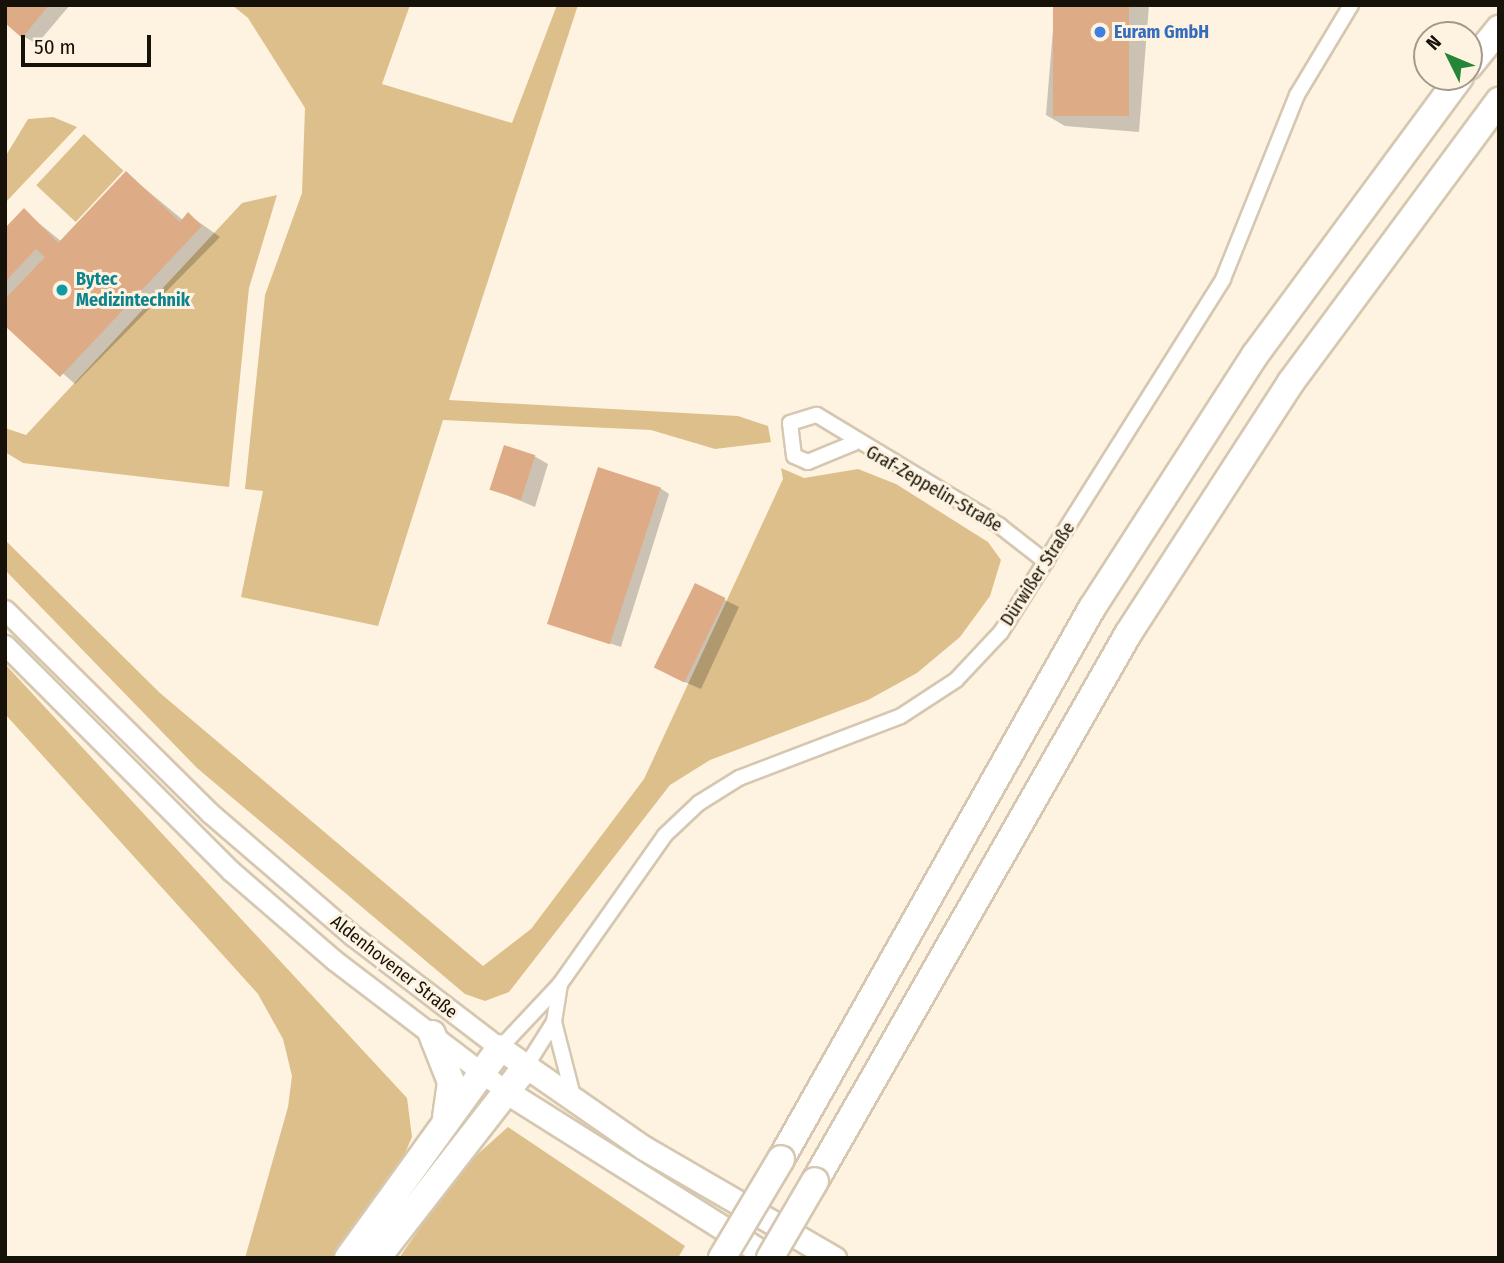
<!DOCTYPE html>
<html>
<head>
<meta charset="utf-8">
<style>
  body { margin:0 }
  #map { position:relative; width:1504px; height:1263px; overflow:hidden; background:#fef3e0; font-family:"Fira Sans Condensed",sans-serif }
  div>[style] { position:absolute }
  .green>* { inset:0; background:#ddbf8b; transform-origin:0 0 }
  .shadow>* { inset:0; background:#0003 }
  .building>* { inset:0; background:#deab87; transform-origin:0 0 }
  .roads { filter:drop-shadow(2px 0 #d5c7b0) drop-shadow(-2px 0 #d5c7b0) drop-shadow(0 2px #d5c7b0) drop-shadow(0 -2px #d5c7b0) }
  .minor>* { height:14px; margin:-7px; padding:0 7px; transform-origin:7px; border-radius:7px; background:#fff }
  .secondary>* { height:19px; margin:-9.5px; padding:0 9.5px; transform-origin:9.5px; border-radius:9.5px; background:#fff }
  .primary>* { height:23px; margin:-11.5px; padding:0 11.5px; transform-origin:11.5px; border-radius:11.5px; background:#fff }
  .motorway>* { height:26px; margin:-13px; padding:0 13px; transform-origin:13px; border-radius:13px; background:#fff }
  .bridges { filter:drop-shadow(2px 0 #d5c7b0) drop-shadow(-2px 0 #d5c7b0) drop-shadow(0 2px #d5c7b0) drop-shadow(0 -2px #d5c7b0) }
  .motorway-bridge>* { height:26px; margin:-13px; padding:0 13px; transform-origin:13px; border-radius:13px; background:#fff }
  .dots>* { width:19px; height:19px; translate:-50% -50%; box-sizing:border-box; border:4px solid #fef3e0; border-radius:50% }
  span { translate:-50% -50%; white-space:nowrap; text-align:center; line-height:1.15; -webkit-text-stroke:6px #fef3e0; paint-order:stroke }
  .shop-label { font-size:18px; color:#366cbe; font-weight:700 }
  .left { translate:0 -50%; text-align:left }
  .culture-label { font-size:18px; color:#0d838f; font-weight:700 }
  .street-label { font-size:18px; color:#161209 }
  .frame { position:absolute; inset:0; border:7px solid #161209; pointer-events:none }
  .north { position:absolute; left:1413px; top:21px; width:70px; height:70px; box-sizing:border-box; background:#fef3e0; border:2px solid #a1998a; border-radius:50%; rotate:313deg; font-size:19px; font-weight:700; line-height:28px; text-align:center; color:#161209 }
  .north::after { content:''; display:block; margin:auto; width:24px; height:32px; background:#258638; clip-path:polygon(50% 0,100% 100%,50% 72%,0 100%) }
  .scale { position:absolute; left:21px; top:35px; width:130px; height:32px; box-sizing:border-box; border:4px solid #161209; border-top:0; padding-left:9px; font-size:21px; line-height:24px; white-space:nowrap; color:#161209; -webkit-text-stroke:5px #fef3e0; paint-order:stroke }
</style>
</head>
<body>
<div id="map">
  <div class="green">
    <i style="clip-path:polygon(232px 5px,410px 5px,382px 84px,512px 123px,557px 5px,578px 5px,449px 400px,738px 416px,768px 426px,771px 442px,715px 449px,651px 430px,443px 420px,378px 626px,241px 597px,263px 491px,245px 489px,265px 295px,302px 193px,305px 108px,248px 18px)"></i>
    <i style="clip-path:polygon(53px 117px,77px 127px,5px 203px,5px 157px,28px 119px)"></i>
    <i style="left:84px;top:134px;width:54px;height:70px;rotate:43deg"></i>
    <i style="clip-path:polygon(277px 195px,249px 288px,229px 487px,23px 463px,5px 452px,5px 428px,26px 435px,242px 203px)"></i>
    <i style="clip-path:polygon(781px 468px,804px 478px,858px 469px,896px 484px,988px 542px,1001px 560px,990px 596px,960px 637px,917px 673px,868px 700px,710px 760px,670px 785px,509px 992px,485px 1001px,465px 994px,197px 768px,5px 570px,5px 540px,160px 693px,483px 966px,531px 929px,644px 779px,783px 479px)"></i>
    <i style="clip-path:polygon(5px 664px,407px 1098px,412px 1137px,396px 1174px,336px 1258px,245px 1258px,288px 1107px,292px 1076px,283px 1039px,258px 994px,5px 714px)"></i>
    <i style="clip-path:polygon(508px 1127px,685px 1246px,678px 1258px,399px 1258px,461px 1169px)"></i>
  </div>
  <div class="shadow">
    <i style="clip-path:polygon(5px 5px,70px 5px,37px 44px,23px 36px)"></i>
    <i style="clip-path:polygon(1055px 5px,1149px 5px,1139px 132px,1065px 126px,1046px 115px)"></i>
    <i style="clip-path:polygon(126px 173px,183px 220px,189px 215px,220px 237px,75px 384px,5px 323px,5px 231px,24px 211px,62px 242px)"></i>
    <i style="clip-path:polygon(534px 456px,548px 464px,535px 507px,492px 489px)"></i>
    <i style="clip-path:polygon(660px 488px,669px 494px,621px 647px,550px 623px)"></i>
    <i style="clip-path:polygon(696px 586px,739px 607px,701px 689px,671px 676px)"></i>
  </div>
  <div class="building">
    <i style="clip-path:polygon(5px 5px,49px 5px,22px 38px,5px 23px)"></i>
    <i style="left:1053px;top:5px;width:76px;height:111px"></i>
    <i style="clip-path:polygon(126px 171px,180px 222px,188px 212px,202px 226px,60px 377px,5px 326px,5px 299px,45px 257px,36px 249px,5px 282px,5px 228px,24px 208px,58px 243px)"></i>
    <i style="left:504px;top:445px;width:33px;height:47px;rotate:18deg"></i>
    <i style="left:598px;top:467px;width:66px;height:165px;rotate:18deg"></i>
    <i style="left:695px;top:583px;width:34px;height:94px;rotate:26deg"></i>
  </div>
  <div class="roads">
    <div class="minor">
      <i style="left:854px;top:443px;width:50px;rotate:157.6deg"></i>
      <i style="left:808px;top:462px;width:15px;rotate:-157deg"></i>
      <i style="left:794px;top:456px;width:33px;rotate:-97deg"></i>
      <i style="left:790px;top:423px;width:28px;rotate:-17deg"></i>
      <i style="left:817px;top:415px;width:214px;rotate:31.2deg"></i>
      <i style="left:1000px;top:526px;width:58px;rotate:38deg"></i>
      <i style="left:554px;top:1022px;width:81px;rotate:75.6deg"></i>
      <i style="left:500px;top:1048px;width:88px;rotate:-46.8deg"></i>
      <i style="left:560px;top:984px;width:182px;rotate:-54.8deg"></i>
      <i style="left:665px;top:835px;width:47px;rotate:-43.3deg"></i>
      <i style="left:699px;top:803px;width:47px;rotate:-32deg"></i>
      <i style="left:739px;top:778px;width:173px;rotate:-20.9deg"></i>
      <i style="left:901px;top:716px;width:66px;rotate:-33.2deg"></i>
      <i style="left:956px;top:680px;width:66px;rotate:-46.8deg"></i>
      <i style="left:1001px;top:632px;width:417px;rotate:-57.8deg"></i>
      <i style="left:1223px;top:279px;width:198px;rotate:-68.1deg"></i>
      <i style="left:1297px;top:95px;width:105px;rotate:-59deg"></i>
      <i style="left:525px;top:1068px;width:54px;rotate:-57.8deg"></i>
      <i style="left:554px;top:1022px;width:38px;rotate:-81deg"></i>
    </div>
    <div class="secondary">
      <i style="left:5px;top:610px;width:289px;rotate:44.7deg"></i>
      <i style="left:210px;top:813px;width:187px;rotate:40.7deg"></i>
      <i style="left:352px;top:935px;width:186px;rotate:37.4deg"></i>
      <i style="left:5px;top:645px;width:320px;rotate:45deg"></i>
      <i style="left:231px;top:871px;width:136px;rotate:40.8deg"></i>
      <i style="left:334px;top:960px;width:218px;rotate:37.3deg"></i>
    </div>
    <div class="primary">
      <i style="left:500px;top:1048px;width:175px;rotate:34.8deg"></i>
      <i style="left:644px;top:1148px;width:220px;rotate:30.1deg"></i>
      <i style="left:507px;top:1092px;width:312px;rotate:32.2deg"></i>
    </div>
    <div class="motorway">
      <i style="left:1469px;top:66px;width:48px;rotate:-51deg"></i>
      <i style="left:432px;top:1034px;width:52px;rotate:68.4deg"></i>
      <i style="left:451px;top:1082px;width:37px;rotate:98deg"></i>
      <i style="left:781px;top:1159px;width:633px;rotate:-60.56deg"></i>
      <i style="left:1092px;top:608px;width:301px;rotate:-57.2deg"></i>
      <i style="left:1255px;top:355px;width:345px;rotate:-53.6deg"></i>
      <i style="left:815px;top:1181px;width:630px;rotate:-60.22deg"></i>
      <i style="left:1128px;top:634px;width:300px;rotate:-57.1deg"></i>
      <i style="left:1291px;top:382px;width:350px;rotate:-53.5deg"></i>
      <i style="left:348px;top:1258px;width:259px;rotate:-54.1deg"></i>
      <i style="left:377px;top:1258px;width:241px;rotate:-52.1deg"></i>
    </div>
  </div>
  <div class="bridges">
    <div class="motorway-bridge">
      <i style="left:722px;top:1258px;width:115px;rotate:-59.2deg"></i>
      <i style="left:770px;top:1258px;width:89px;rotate:-59.7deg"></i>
    </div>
  </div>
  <div class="dots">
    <i style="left:1100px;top:32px;background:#3f7fe0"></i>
    <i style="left:62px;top:290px;background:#0f9aa8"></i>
  </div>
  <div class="shop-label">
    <span class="left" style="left:1114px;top:32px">Euram GmbH</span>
  </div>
  <div class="culture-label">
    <span class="left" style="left:76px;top:290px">Bytec<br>Medizintechnik</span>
  </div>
  <div class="street-label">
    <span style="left:934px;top:489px;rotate:30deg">Graf-Zeppelin-Straße</span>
    <span style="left:1038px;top:574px;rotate:-57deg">Dürwißer Straße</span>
    <span style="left:394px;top:967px;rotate:38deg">Aldenhovener Straße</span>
  </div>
  <div class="frame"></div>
  <div class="north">N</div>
  <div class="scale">50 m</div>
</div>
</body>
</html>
